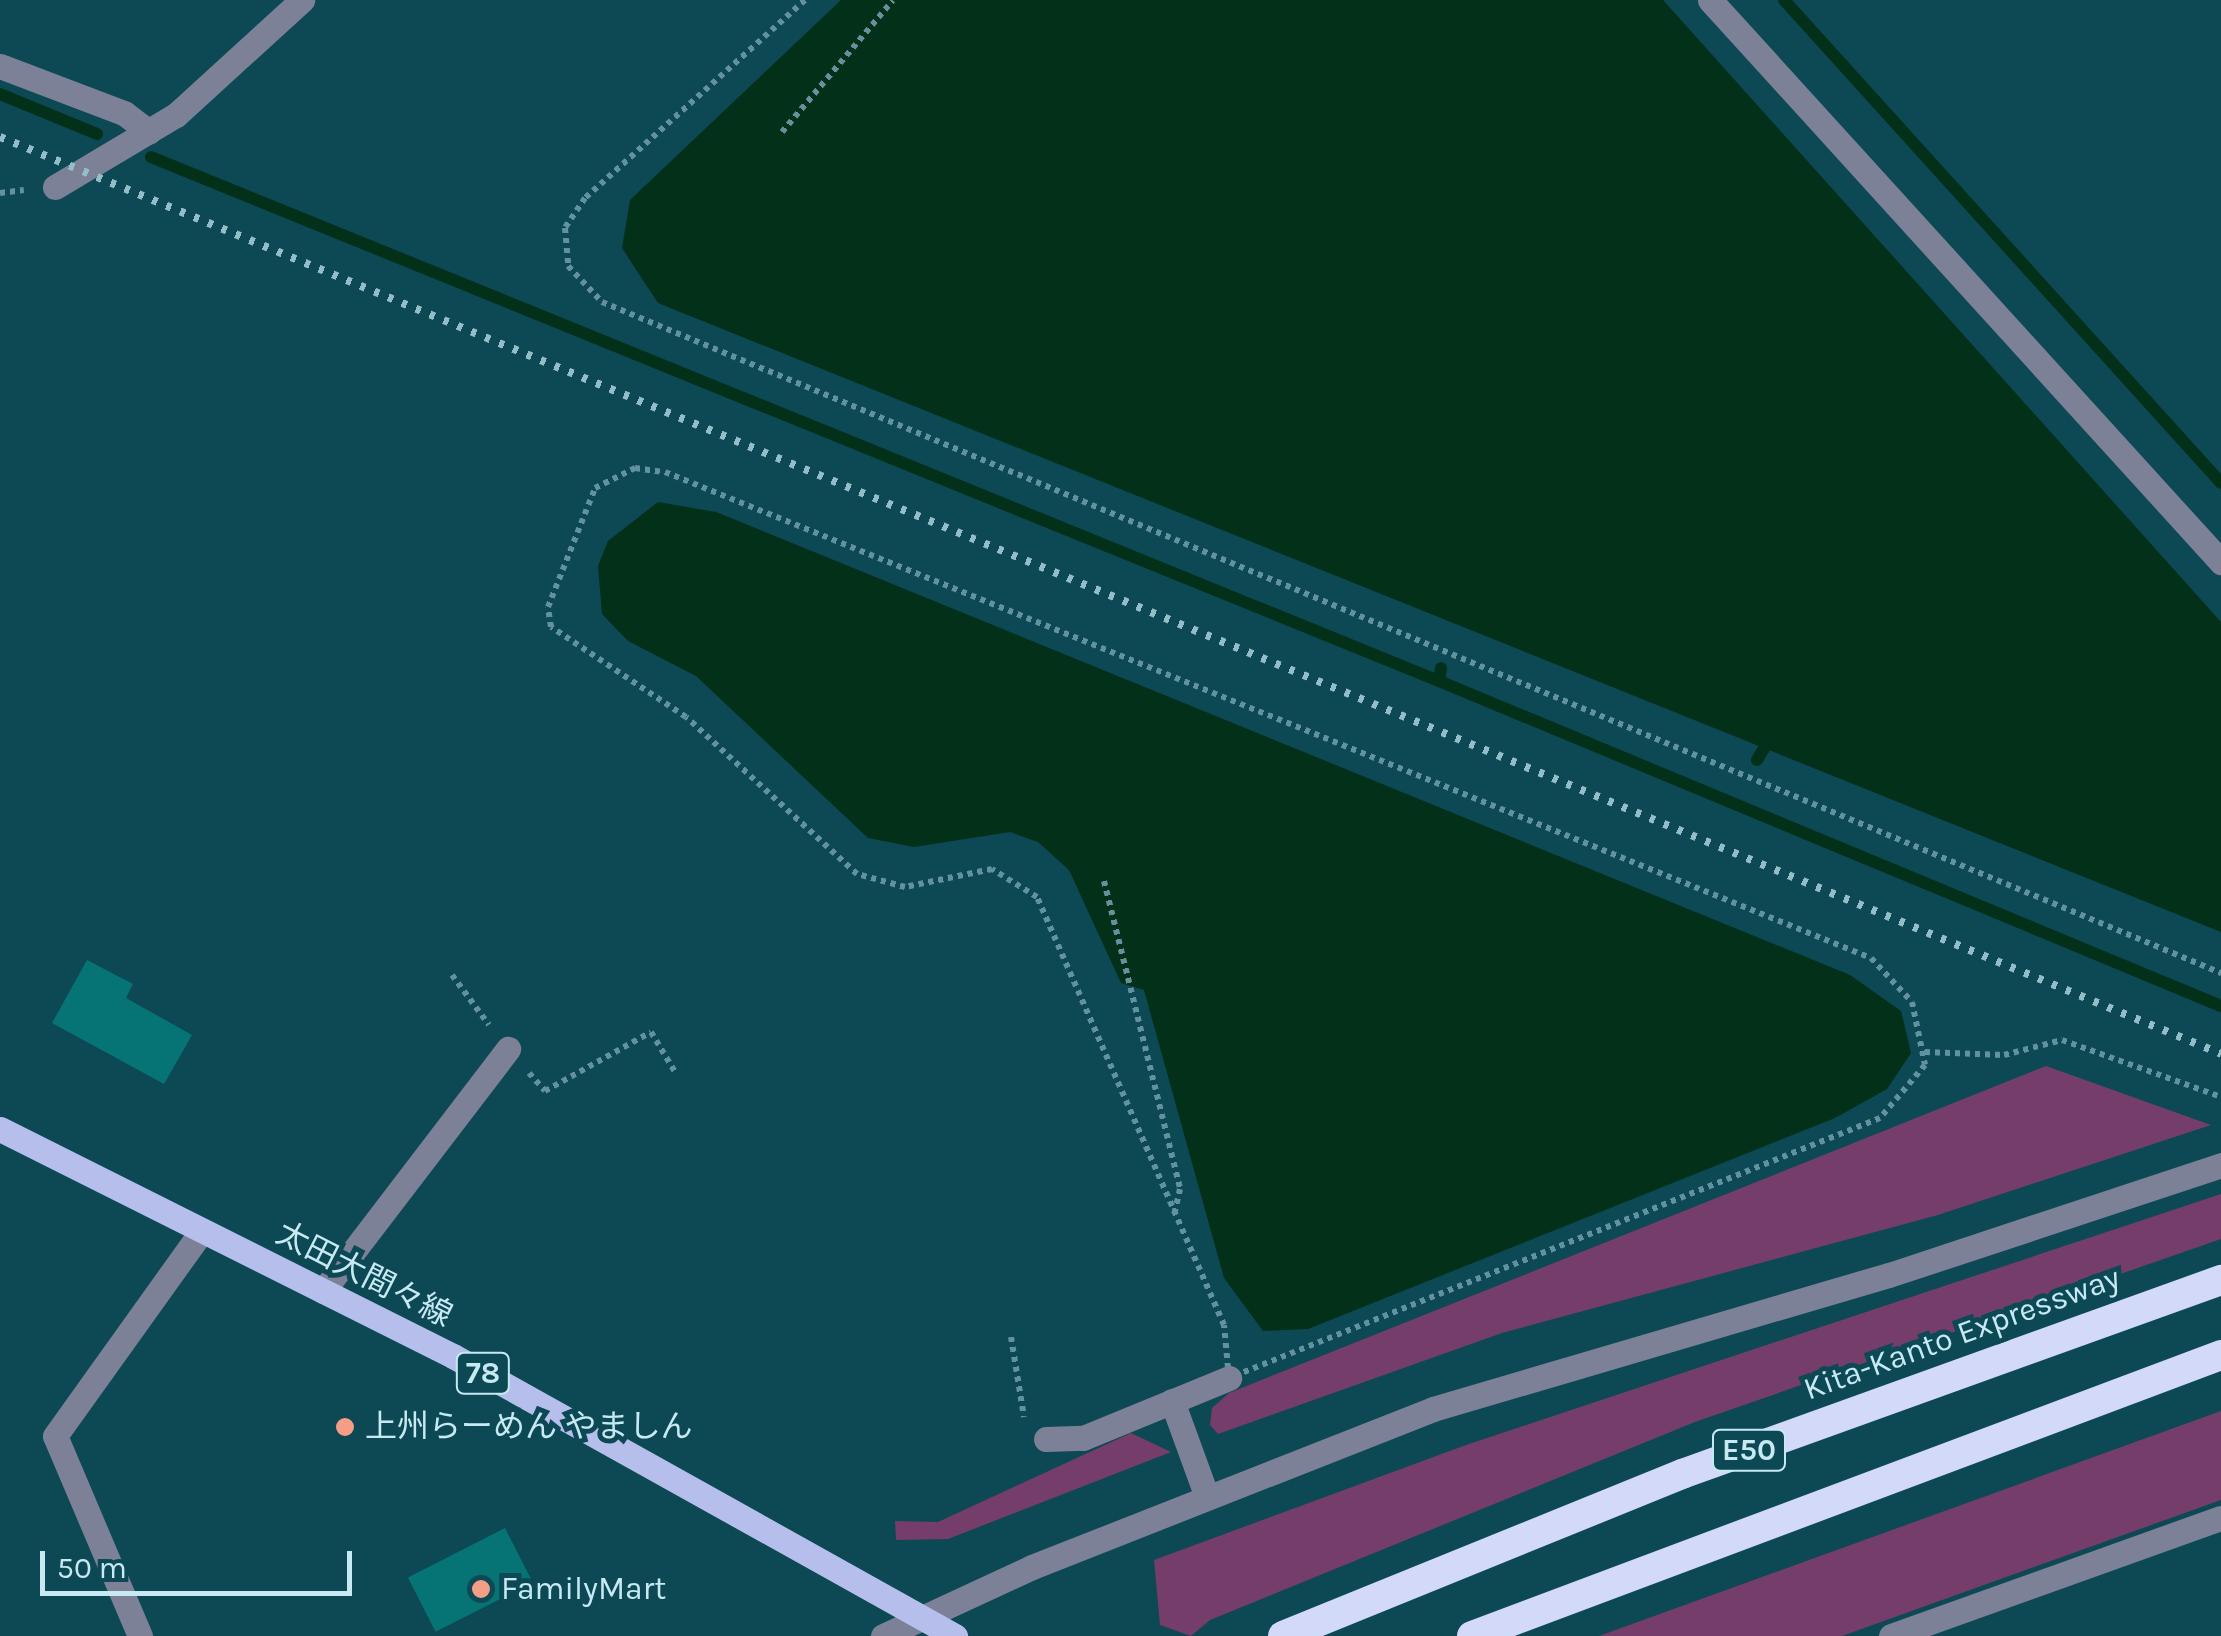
<!DOCTYPE html>
<html>
<head>
<meta charset="utf-8">
<style>
  body { margin:0 }
  #map { position:relative; width:2221px; height:1636px; overflow:hidden; background:#0d4855; font-family:Karla,"Noto Sans JP",sans-serif }
  div>[style] { position:absolute }
  .green>* { inset:0; background:#753d69 }
  .water>* { inset:0; background:#023019 }
  .stream>* { height:12px; margin:-6px; padding:0 6px; transform-origin:6px; border-radius:6px; background:#023019 }
  .building>* { inset:0; background:#067474; transform-origin:0 0 }
  .path>* { height:6px; margin-top:-3px; transform-origin:0; background:repeating-linear-gradient(90deg,#62929d 0 5px,transparent 0 10px) }
  .minor>* { height:25px; margin:-12.5px; padding:0 12.5px; transform-origin:12.5px; border-radius:12.5px; background:#7c8197 }
  .major>* { height:25px; margin:-12.5px; padding:0 12.5px; transform-origin:12.5px; border-radius:12.5px; background:#b6bfec }
  .highway>* { height:30px; margin:-15px; padding:0 15px; transform-origin:15px; border-radius:15px; background:#d2d9f9 }
  .rail>* { height:8px; margin-top:-4px; transform-origin:0; background:repeating-linear-gradient(90deg,#93bdc7 0 5px,transparent 0 15px) }
  .dots>* { width:28px; height:28px; translate:-50% -50%; box-sizing:border-box; border:5px solid #0d4855; border-radius:50% }
  span { translate:-50% -50%; white-space:nowrap; text-align:center; line-height:1.15; -webkit-text-stroke:10px #0d4855; paint-order:stroke }
  .shield-label span { padding:2px 8px; background:#0d4855; border:2px solid; border-radius:8px; -webkit-text-stroke-width:0 }
  .shield-label { font-size:30px; color:#c6e9f2; font-weight:700 }
  .street-label { font-size:32px; color:#c6e9f2 }
  .poi-label { font-size:32px; color:#c6e9f2 }
  .left { translate:0 -50%; text-align:left }
  .scale { position:absolute; left:40px; top:1551px; width:312px; height:45px; box-sizing:border-box; border:5px solid #c6e9f2; border-top:0; padding-left:12px; font-size:30px; line-height:35px; white-space:nowrap; color:#c6e9f2; -webkit-text-stroke:8px #0d4855; paint-order:stroke }
</style>
</head>
<body>
<div id="map">
  <div class="green">
    <i style="clip-path:polygon(2046px 1066px,2211px 1125px,1938px 1215px,1502px 1333px,1218px 1434px,1210px 1425px,1212px 1408px,1229px 1393px)"></i>
    <i style="clip-path:polygon(2221px 1194px,2221px 1239px,1695px 1422px,1210px 1620px,1191px 1636px,1160px 1625px,1154px 1560px,1466px 1445px)"></i>
    <i style="clip-path:polygon(2221px 1411px,2221px 1500px,1842px 1636px,1599px 1636px)"></i>
    <i style="clip-path:polygon(1131px 1433px,1171px 1452px,948px 1539px,896px 1540px,895px 1521px,938px 1522px)"></i>
  </div>
  <div class="water">
    <i style="clip-path:polygon(841px 0,1663px 0,2221px 622px,2221px 932px,658px 303px,622px 248px,630px 200px)"></i>
    <i style="clip-path:polygon(658px 502px,716px 512px,1850px 975px,1901px 1011px,1911px 1053px,1887px 1089px,1835px 1118px,1308px 1329px,1263px 1331px,1224px 1278px,1144px 990px,1121px 983px,1069px 870px,1038px 842px,1010px 832px,914px 847px,868px 838px,696px 676px,628px 641px,602px 614px,598px 566px,608px 541px)"></i>
  </div>
  <div class="stream">
    <i style="left:1784px;top:0;width:651px;rotate:47.86deg"></i>
    <i style="left:0;top:94px;width:105px;rotate:22.4deg"></i>
    <i style="left:151px;top:157px;width:1391px;rotate:22.14deg"></i>
    <i style="left:1439px;top:681px;width:13px;rotate:-81deg"></i>
    <i style="left:1439px;top:681px;width:847px;rotate:22.57deg"></i>
    <i style="left:1757px;top:760px;width:27px;rotate:-59deg"></i>
  </div>
  <div class="building">
    <i style="clip-path:polygon(87px 960px,133px 984px,126px 998px,192px 1035px,164px 1084px,52px 1023px)"></i>
    <i style="left:505px;top:1528px;width:61px;height:109px;rotate:63deg"></i>
  </div>
  <div class="path">
    <i style="left:805px;top:0;width:296px;rotate:138deg"></i>
    <i style="left:585px;top:198px;width:36px;rotate:124deg"></i>
    <i style="left:565px;top:228px;width:38px;rotate:85deg"></i>
    <i style="left:568px;top:266px;width:50px;rotate:46.6deg"></i>
    <i style="left:602px;top:302px;width:1753px;rotate:22.51deg"></i>
    <i style="left:782px;top:132px;width:172px;rotate:-49.9deg"></i>
    <i style="left:0;top:193px;width:24px;rotate:-7deg"></i>
    <i style="left:635px;top:468px;width:30px;rotate:8deg"></i>
    <i style="left:665px;top:472px;width:1300px;rotate:21.95deg"></i>
    <i style="left:1871px;top:958px;width:60px;rotate:47deg"></i>
    <i style="left:1912px;top:1002px;width:64px;rotate:78.3deg"></i>
    <i style="left:1925px;top:1065px;width:70px;rotate:130.3deg"></i>
    <i style="left:1880px;top:1118px;width:701px;rotate:158.23deg"></i>
    <i style="left:1229px;top:1378px;width:53px;rotate:-95.4deg"></i>
    <i style="left:1224px;top:1325px;width:467px;rotate:-113.6deg"></i>
    <i style="left:1037px;top:897px;width:53px;rotate:-148.1deg"></i>
    <i style="left:992px;top:869px;width:89px;rotate:168.3deg"></i>
    <i style="left:905px;top:887px;width:50px;rotate:-164.8deg"></i>
    <i style="left:857px;top:874px;width:232px;rotate:-137.4deg"></i>
    <i style="left:686px;top:717px;width:162px;rotate:-146.3deg"></i>
    <i style="left:551px;top:627px;width:20px;rotate:-99deg"></i>
    <i style="left:548px;top:607px;width:128px;rotate:-68.4deg"></i>
    <i style="left:595px;top:488px;width:45px;rotate:-26.6deg"></i>
    <i style="left:1104px;top:881px;width:317px;rotate:76.1deg"></i>
    <i style="left:1180px;top:1189px;width:27px;rotate:103deg"></i>
    <i style="left:452px;top:975px;width:62px;rotate:53.5deg"></i>
    <i style="left:1925px;top:1052px;width:79px;rotate:2.2deg"></i>
    <i style="left:2004px;top:1055px;width:60px;rotate:-14.5deg"></i>
    <i style="left:2062px;top:1040px;width:169px;rotate:19.7deg"></i>
    <i style="left:529px;top:1073px;width:24px;rotate:48deg"></i>
    <i style="left:545px;top:1091px;width:121px;rotate:-29.1deg"></i>
    <i style="left:651px;top:1032px;width:47px;rotate:59deg"></i>
    <i style="left:1011px;top:1337px;width:81px;rotate:80.8deg"></i>
  </div>
  <div class="minor">
    <i style="left:1710px;top:0;width:760px;rotate:47.72deg"></i>
    <i style="left:0;top:66px;width:133px;rotate:20.8deg"></i>
    <i style="left:124px;top:113px;width:31px;rotate:37deg"></i>
    <i style="left:55px;top:187px;width:141px;rotate:-30.8deg"></i>
    <i style="left:176px;top:115px;width:171px;rotate:-42.4deg"></i>
    <i style="left:323px;top:1291px;width:305px;rotate:-52.6deg"></i>
    <i style="left:1172px;top:1401px;width:102px;rotate:70deg"></i>
    <i style="left:1046px;top:1439px;width:37px;rotate:-2deg"></i>
    <i style="left:1083px;top:1438px;width:158px;rotate:-22.3deg"></i>
    <i style="left:140px;top:1636px;width:217px;rotate:-113deg"></i>
    <i style="left:55px;top:1436px;width:252px;rotate:-54.4deg"></i>
    <i style="left:883px;top:1636px;width:164px;rotate:-24.8deg"></i>
    <i style="left:1032px;top:1567px;width:431px;rotate:-21.5deg"></i>
    <i style="left:1433px;top:1409px;width:475px;rotate:-16.4deg"></i>
    <i style="left:1889px;top:1275px;width:350px;rotate:-18.3deg"></i>
    <i style="left:1891px;top:1636px;width:350px;rotate:-19.7deg"></i>
  </div>
  <div class="major">
    <i style="left:0;top:1129px;width:507px;rotate:26.62deg"></i>
    <i style="left:453px;top:1356px;width:575px;rotate:29.15deg"></i>
  </div>
  <div class="highway">
    <i style="left:1283px;top:1636px;width:431px;rotate:-22.1deg"></i>
    <i style="left:1682px;top:1474px;width:573px;rotate:-19.8deg"></i>
    <i style="left:1472px;top:1636px;width:800px;rotate:-20.56deg"></i>
  </div>
  <div class="rail">
    <i style="left:0;top:137px;width:2403px;rotate:22.43deg"></i>
  </div>
  <div class="dots">
    <i style="left:345px;top:1427px;background:#f49e87"></i>
    <i style="left:481px;top:1589px;background:#f49e87"></i>
  </div>
  <div class="shield-label">
    <span style="left:483px;top:1373px">78</span>
    <span style="left:1749px;top:1450px">E50</span>
  </div>
  <div class="street-label">
    <span style="left:364px;top:1275px;rotate:27deg">太田大間々線</span>
    <span style="left:1962px;top:1334px;rotate:-20deg">Kita-Kanto Expressway</span>
  </div>
  <div class="poi-label">
    <span class="left" style="left:365px;top:1427px">上州らーめん やましん</span>
    <span class="left" style="left:501px;top:1589px">FamilyMart</span>
  </div>
  <div class="scale">50 m</div>
</div>
</body>
</html>
